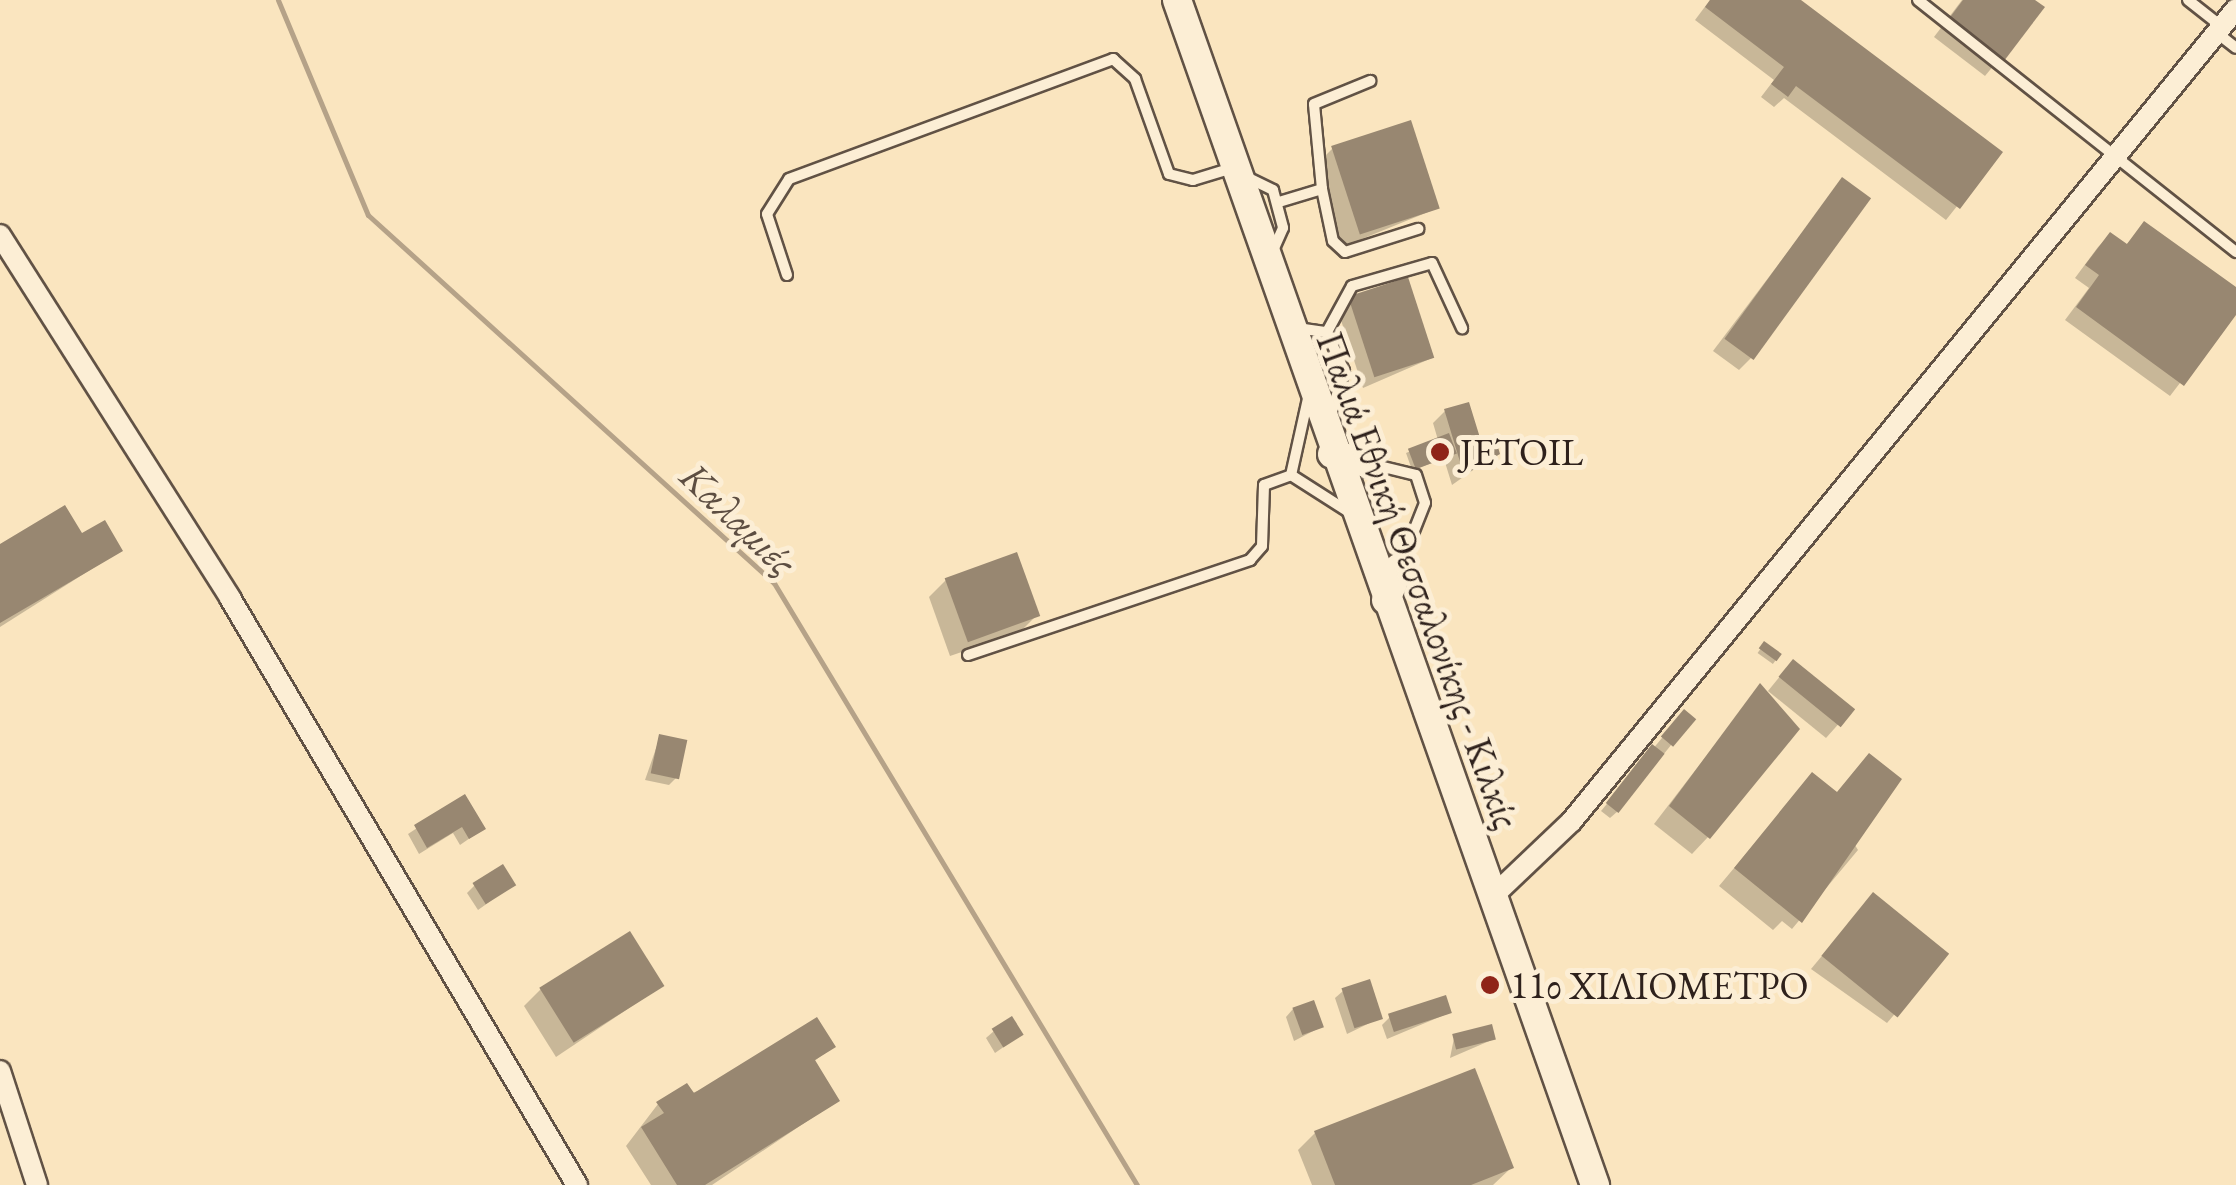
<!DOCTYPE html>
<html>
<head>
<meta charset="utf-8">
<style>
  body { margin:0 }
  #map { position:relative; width:2236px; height:1185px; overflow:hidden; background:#fae5bf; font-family:"EB Garamond",serif }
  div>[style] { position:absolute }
  .shadow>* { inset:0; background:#0003; transform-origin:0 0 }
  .stream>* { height:5px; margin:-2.5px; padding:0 2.5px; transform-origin:2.5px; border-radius:2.5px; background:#b5a288 }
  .building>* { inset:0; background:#988771; transform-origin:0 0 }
  .roads { filter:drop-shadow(2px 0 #615245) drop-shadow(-2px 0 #615245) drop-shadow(0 2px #615245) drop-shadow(0 -2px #615245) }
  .lane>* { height:10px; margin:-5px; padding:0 5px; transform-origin:5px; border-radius:5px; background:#fceed5 }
  .street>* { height:20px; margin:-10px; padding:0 10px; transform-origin:10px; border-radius:10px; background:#fceed5 }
  .secondary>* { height:28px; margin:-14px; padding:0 14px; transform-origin:14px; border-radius:14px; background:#fceed5 }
  .dots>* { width:28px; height:28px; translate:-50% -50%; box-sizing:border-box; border:5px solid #fceed5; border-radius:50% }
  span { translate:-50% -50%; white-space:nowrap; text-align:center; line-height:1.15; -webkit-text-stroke:10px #fceed5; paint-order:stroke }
  .poi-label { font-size:38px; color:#2e211c }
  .left { translate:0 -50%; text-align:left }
  .street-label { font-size:38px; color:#2e211c }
  .water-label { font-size:40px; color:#5d4e42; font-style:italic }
</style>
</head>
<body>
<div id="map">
  <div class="shadow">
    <i style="clip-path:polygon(1710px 0,1797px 0,2000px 152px,1946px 220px,1784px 98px,1774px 107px,1761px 97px,1774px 80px,1695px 20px)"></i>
    <i style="clip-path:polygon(1962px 0,2031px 0,2041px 8px,1985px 76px,1934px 37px)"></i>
    <i style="clip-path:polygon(1332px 149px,1438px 208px,1342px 247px,1320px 161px)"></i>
    <i style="clip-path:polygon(1842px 180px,1751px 358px,1739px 370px,1713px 351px)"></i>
    <i style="clip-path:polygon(2145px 224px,2236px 290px,2236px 310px,2170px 396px,2065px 320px,2089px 288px,2075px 278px,2098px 247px,2110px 235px,2125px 246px)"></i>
    <i style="clip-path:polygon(1350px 299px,1432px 358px,1363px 388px,1338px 311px)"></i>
    <i style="clip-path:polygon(1445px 411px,1497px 453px,1452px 485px,1444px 459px,1412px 470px,1406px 453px,1438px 440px,1433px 423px)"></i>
    <i style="clip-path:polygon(81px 537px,120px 551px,0 627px,0 547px)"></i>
    <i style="clip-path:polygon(946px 580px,1037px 615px,1020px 632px,950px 656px,929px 597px)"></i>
    <i style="left:1764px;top:644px;width:19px;height:11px;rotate:36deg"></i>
    <i style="clip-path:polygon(1781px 675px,1851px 710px,1826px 738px,1768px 691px)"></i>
    <i style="clip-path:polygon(1760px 686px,1708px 837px,1692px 854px,1654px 824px)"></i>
    <i style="clip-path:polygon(1692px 719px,1618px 811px,1610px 818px,1601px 811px,1677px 720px)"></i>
    <i style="clip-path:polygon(660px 737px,677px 777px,669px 785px,645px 780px)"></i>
    <i style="clip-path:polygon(1812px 775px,1858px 850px,1792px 929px,1782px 921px,1773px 930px,1719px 886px)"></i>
    <i style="clip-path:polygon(464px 797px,483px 829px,460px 845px,453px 833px,419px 854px,408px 834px)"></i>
    <i style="clip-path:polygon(513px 885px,478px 910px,467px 893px,474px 886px)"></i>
    <i style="clip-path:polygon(1866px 903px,1945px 955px,1887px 1023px,1811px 969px)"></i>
    <i style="clip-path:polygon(662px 986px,556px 1057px,524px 1006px,541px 989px)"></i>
    <i style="clip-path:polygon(1343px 991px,1380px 1018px,1347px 1034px,1335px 998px)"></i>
    <i style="clip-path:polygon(1293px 1009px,1321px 1027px,1294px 1041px,1286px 1017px)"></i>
    <i style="clip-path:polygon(1449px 1013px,1387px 1039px,1382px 1025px,1390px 1017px)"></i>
    <i style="clip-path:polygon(994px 1031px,1021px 1035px,995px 1053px,986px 1038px)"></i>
    <i style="clip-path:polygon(1454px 1038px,1494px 1039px,1450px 1058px)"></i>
    <i style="clip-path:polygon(833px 1047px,813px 1062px,837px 1101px,712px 1185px,651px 1185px,626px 1146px,658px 1104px)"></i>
    <i style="clip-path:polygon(1315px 1133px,1511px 1168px,1493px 1185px,1312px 1185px,1298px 1150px)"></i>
  </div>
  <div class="stream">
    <i style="left:278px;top:0;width:233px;rotate:67.3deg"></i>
    <i style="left:368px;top:215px;width:548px;rotate:42.19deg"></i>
    <i style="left:774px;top:583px;width:703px;rotate:58.91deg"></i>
  </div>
  <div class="building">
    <i style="clip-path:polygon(1710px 0,1801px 0,2003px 152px,1960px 209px,1796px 86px,1788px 97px,1771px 84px,1784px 67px,1705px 7px)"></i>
    <i style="clip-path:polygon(1963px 0,2035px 0,2045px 7px,2004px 61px,1948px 20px)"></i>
    <i style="left:1411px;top:120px;width:93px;height:84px;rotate:72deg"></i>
    <i style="left:1842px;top:177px;width:36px;height:200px;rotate:36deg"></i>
    <i style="clip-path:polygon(2144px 221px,2236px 287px,2236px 315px,2184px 386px,2076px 307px,2099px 275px,2085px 265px,2110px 232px,2127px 244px)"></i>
    <i style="left:1408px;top:277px;width:85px;height:63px;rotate:72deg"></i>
    <i style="clip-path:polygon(1469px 402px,1481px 441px,1495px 437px,1500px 454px,1464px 475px,1444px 409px)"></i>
    <i style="left:1449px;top:433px;width:22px;height:44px;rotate:69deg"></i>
    <i style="clip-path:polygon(65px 505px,82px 533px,105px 520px,123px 551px,0 623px,0 544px)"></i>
    <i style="left:1017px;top:552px;width:68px;height:77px;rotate:70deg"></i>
    <i style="left:1764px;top:641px;width:22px;height:9px;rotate:36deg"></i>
    <i style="left:1793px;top:659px;width:80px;height:23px;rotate:39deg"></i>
    <i style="clip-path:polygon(1760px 683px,1800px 729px,1710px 839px,1669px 806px)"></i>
    <i style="left:1684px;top:709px;width:16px;height:36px;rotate:40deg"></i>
    <i style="left:659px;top:734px;width:29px;height:40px;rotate:12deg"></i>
    <i style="left:1652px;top:744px;width:16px;height:75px;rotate:38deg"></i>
    <i style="clip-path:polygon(1869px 753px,1902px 779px,1802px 923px,1734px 868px,1812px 772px,1837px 792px)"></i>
    <i style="clip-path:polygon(465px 794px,486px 829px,469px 839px,462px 827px,427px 848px,414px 825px)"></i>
    <i style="left:503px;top:864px;width:25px;height:36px;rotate:58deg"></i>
    <i style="left:1873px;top:892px;width:98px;height:82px;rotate:39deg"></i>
    <i style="left:630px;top:931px;width:65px;height:107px;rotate:58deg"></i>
    <i style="left:1370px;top:979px;width:42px;height:30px;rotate:72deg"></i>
    <i style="left:1446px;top:995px;width:19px;height:61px;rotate:72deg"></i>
    <i style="left:1314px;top:1000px;width:29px;height:23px;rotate:70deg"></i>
    <i style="left:1012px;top:1016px;width:22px;height:24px;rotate:58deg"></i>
    <i style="clip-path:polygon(817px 1017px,836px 1047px,815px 1060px,840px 1101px,705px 1185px,677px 1185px,641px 1127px,664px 1113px,656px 1102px,687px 1083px,694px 1093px)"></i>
    <i style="left:1492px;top:1024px;width:16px;height:41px;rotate:76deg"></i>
    <i style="clip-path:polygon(1475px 1068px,1514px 1168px,1471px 1185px,1335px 1185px,1314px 1131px)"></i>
  </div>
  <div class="roads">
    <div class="lane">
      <i style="left:1918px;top:0;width:406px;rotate:38.4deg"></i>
      <i style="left:2188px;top:0;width:42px;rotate:38.2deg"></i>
      <i style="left:2217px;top:33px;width:24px;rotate:38deg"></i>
      <i style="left:1322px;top:189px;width:85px;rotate:-95.4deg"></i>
      <i style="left:1314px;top:104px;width:61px;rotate:-22.3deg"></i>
      <i style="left:1279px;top:202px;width:45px;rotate:-16.8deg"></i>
      <i style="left:1322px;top:189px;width:53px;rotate:78.1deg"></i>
      <i style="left:1333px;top:241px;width:16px;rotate:43deg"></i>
      <i style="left:1345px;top:252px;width:77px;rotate:-17.5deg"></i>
      <i style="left:787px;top:275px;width:64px;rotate:-108.2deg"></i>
      <i style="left:767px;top:214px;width:41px;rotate:-57.8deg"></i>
      <i style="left:789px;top:179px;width:346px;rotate:-20.3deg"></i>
      <i style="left:1113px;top:59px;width:30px;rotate:42deg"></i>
      <i style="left:1135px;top:79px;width:101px;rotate:70.3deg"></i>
      <i style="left:1169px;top:174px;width:25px;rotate:14deg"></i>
      <i style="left:1193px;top:180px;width:39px;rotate:-17deg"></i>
      <i style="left:1230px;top:169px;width:48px;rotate:26deg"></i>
      <i style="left:1273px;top:190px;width:39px;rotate:75deg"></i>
      <i style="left:1283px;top:228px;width:24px;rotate:114deg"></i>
      <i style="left:1297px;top:328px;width:30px;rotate:8deg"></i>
      <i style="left:1327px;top:332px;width:43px;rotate:66.4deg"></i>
      <i style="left:1344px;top:371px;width:49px;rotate:106.6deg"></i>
      <i style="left:1327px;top:332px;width:52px;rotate:-61.5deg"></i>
      <i style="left:1352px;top:286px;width:83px;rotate:-16deg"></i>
      <i style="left:1432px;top:263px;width:72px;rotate:65.2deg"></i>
      <i style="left:1309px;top:394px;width:83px;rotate:102.5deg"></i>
      <i style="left:1291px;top:475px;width:72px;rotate:32.6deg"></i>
      <i style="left:1367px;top:463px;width:50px;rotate:13.8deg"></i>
      <i style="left:1416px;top:475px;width:29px;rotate:72deg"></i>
      <i style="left:1425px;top:503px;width:68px;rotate:111.6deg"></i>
      <i style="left:968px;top:655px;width:298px;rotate:-18.6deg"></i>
      <i style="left:1250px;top:560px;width:18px;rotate:-49deg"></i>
      <i style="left:1262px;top:546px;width:61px;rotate:-88.1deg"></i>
      <i style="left:1264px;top:485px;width:29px;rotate:-20deg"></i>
    </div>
    <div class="street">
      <i style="left:0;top:235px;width:430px;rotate:57.6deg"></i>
      <i style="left:230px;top:598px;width:682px;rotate:59.41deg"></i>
      <i style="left:1495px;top:894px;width:105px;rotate:-43.5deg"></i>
      <i style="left:1571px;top:822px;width:1050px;rotate:-50.72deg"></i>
      <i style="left:0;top:1071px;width:120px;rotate:72deg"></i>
    </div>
    <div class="secondary">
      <i style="left:1177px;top:0;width:1257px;rotate:70.57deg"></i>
      <i style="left:1332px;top:454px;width:35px;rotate:15deg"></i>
      <i style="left:1386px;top:600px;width:35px;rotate:-68deg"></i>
    </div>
  </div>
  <div class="dots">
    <i style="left:1440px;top:452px;background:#8f2418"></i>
    <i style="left:1490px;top:985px;background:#8f2418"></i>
  </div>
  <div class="poi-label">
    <span class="left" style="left:1460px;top:452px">JETOIL</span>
    <span class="left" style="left:1510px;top:985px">11ο ΧΙΛΙΟΜΕΤΡΟ</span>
  </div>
  <div class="street-label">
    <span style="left:1419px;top:580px;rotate:70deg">Παλιά Εθνική Θεσσαλονίκης - Κιλκίς</span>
  </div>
  <div class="water-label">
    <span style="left:739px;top:519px;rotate:44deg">Καλαμιές</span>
  </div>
</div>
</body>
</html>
